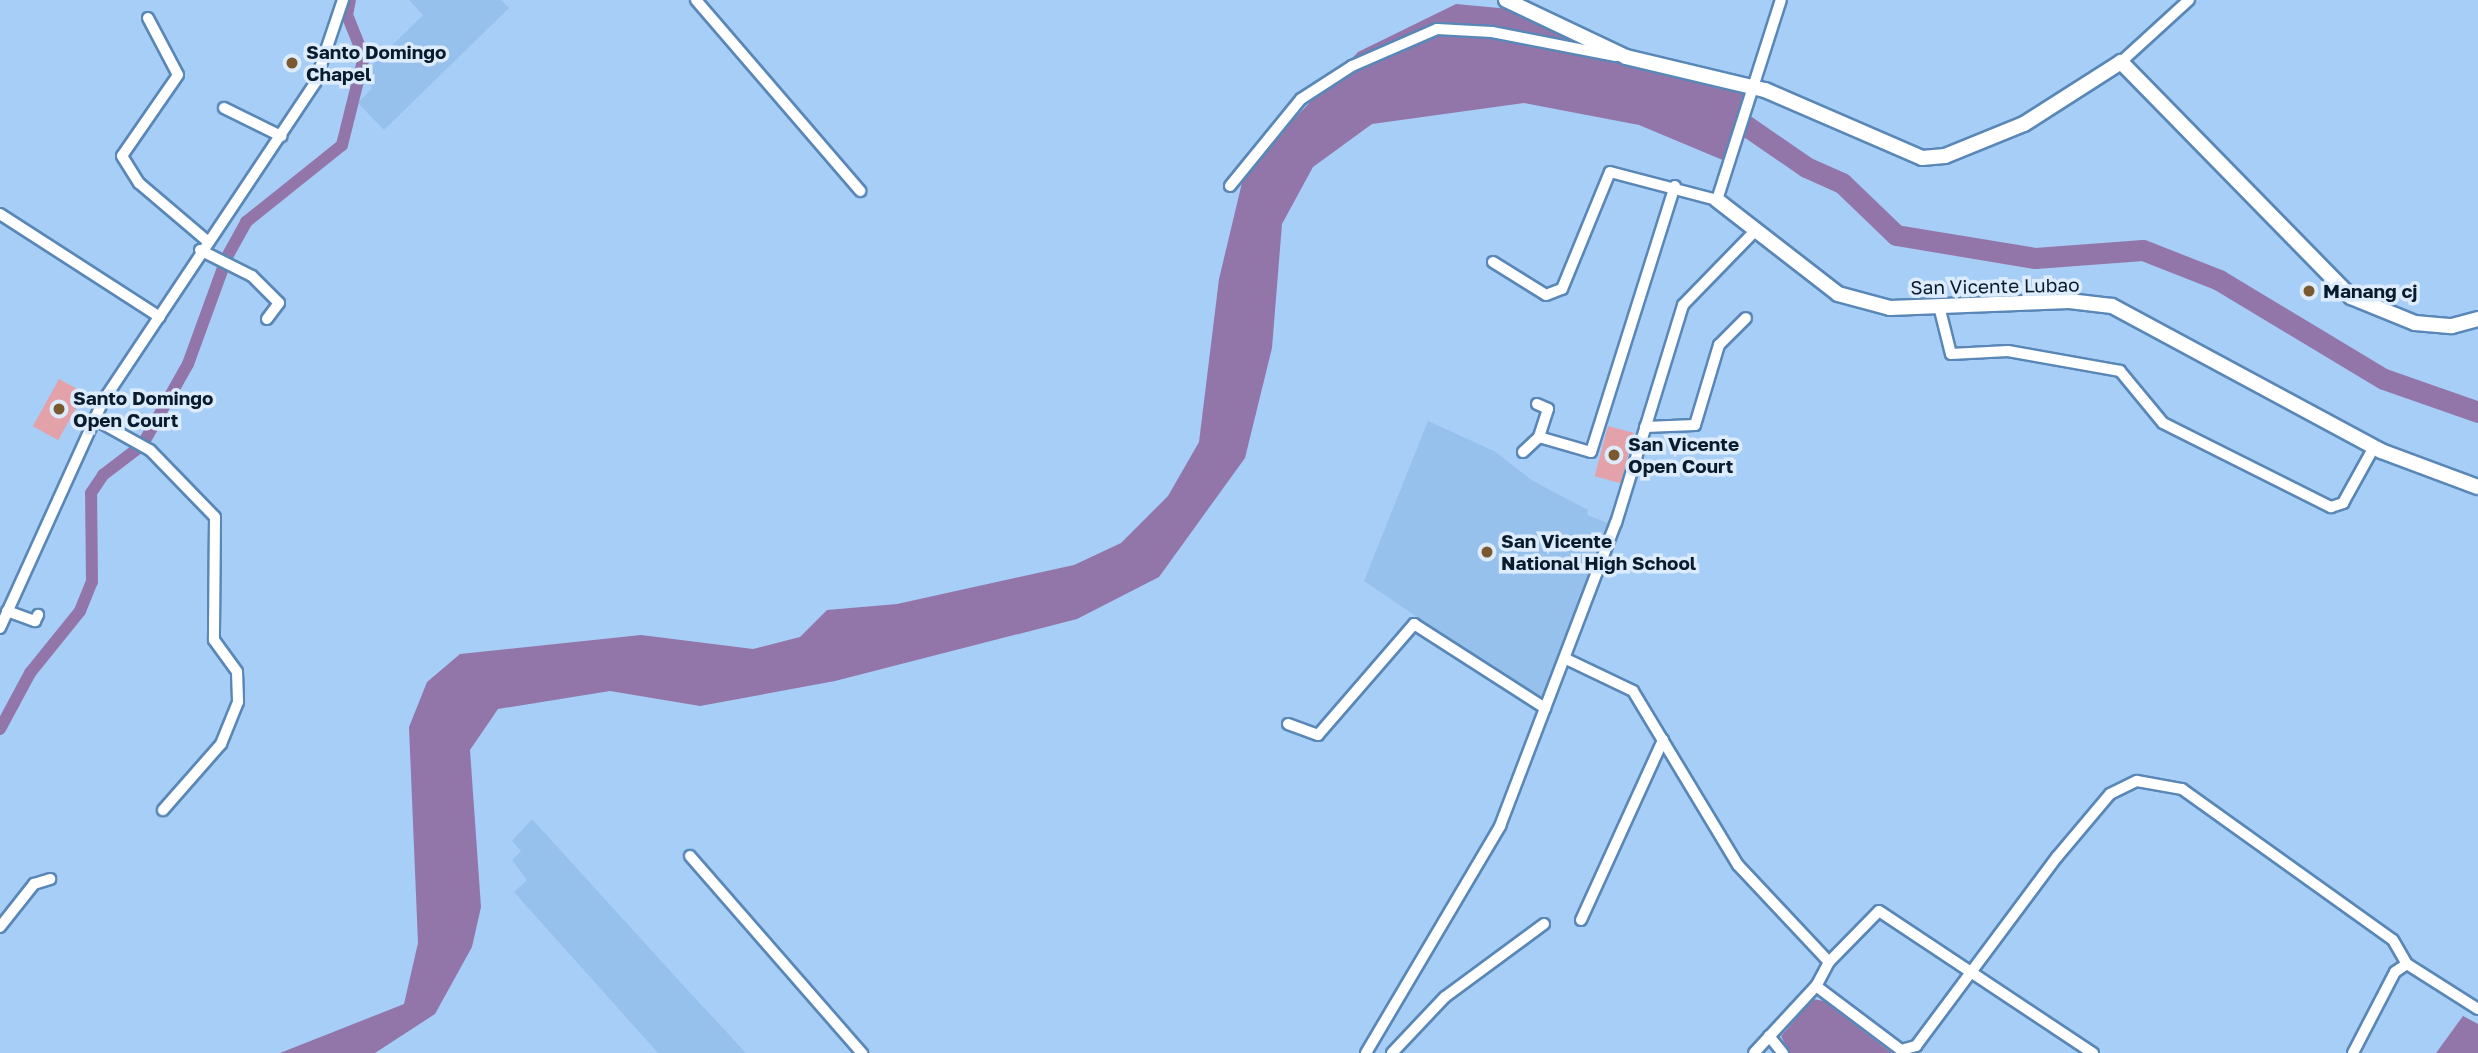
<!DOCTYPE html>
<html>
<head>
<meta charset="utf-8">
<style>
  body { margin:0 }
  #map { position:relative; width:2478px; height:1053px; overflow:hidden; background:#a7cef7; font-family:"Golos Text",sans-serif }
  div>[style] { position:absolute }
  .built>* { inset:0; background:#97c1ed }
  .green>* { inset:0; background:#e3a2aa; transform-origin:0 0 }
  .water>* { inset:0; background:#9376a9 }
  .canal>* { height:12px; margin:-6px; padding:0 6px; transform-origin:6px; border-radius:6px; background:#9376a9 }
  .river>* { height:21px; margin:-10.5px; padding:0 10.5px; transform-origin:10.5px; border-radius:10.5px; background:#9376a9 }
  .roads { filter:drop-shadow(2px 0 #5987b7) drop-shadow(-2px 0 #5987b7) drop-shadow(0 2px #5987b7) drop-shadow(0 -2px #5987b7) }
  .minor>* { height:10px; margin:-5px; padding:0 5px; transform-origin:5px; border-radius:5px; background:#fff }
  .tertiary>* { height:14px; margin:-7px; padding:0 7px; transform-origin:7px; border-radius:7px; background:#fff }
  .dots>* { width:19px; height:19px; translate:-50% -50%; box-sizing:border-box; border:4px solid #ddecfc; border-radius:50% }
  span { translate:-50% -50%; white-space:nowrap; text-align:center; line-height:1.15; -webkit-text-stroke:7px #ddecfc; paint-order:stroke }
  .poi-label { font-size:19px; color:#091c2f; font-weight:700 }
  .left { translate:0 -50%; text-align:left }
  .street-label { font-size:19px; color:#091c2f }
</style>
</head>
<body>
<div id="map">
  <div class="built">
    <i style="clip-path:polygon(409px 0,501px 0,509px 8px,384px 130px,358px 103px,372px 88px,361px 76px,423px 15px)"></i>
    <i style="clip-path:polygon(1428px 421px,1494px 451px,1533px 481px,1588px 510px,1587px 515px,1608px 523px,1545px 704px,1364px 581px)"></i>
    <i style="clip-path:polygon(532px 819px,682px 984px,746px 1053px,658px 1053px,514px 892px,527px 880px,512px 860px,521px 851px,512px 841px)"></i>
  </div>
  <div class="green">
    <i style="left:59px;top:379px;width:29px;height:54px;rotate:29deg"></i>
    <i style="left:1608px;top:426px;width:27px;height:52px;rotate:15deg"></i>
  </div>
  <div class="water">
    <i style="clip-path:polygon(1456px 4px,1510px 9px,1746px 90px,1725px 161px,1639px 125px,1524px 103px,1372px 124px,1313px 167px,1282px 224px,1272px 348px,1245px 458px,1159px 577px,1077px 619px,835px 681px,700px 706px,610px 691px,498px 709px,470px 750px,481px 907px,472px 947px,435px 1014px,375px 1053px,280px 1053px,404px 1004px,418px 943px,409px 727px,427px 682px,460px 654px,641px 635px,753px 649px,800px 637px,827px 610px,897px 604px,1074px 565px,1121px 543px,1168px 496px,1199px 442px,1219px 279px,1245px 170px,1358px 52px)"></i>
    <i style="clip-path:polygon(1813px 999px,1824px 1001px,1892px 1053px,1789px 1053px,1781px 1036px)"></i>
    <i style="clip-path:polygon(2463px 1016px,2478px 1024px,2478px 1053px,2436px 1053px)"></i>
  </div>
  <div class="canal">
    <i style="left:228px;top:255px;width:38px;rotate:-61deg"></i>
    <i style="left:246px;top:222px;width:123px;rotate:-38.7deg"></i>
    <i style="left:342px;top:145px;width:91px;rotate:-76deg"></i>
    <i style="left:364px;top:57px;width:45px;rotate:-112deg"></i>
    <i style="left:347px;top:15px;width:15px;rotate:-79deg"></i>
    <i style="left:144px;top:442px;width:90px;rotate:-60.6deg"></i>
    <i style="left:188px;top:364px;width:105px;rotate:-70deg"></i>
    <i style="left:0;top:729px;width:64px;rotate:-61.8deg"></i>
    <i style="left:30px;top:673px;width:80px;rotate:-51.1deg"></i>
    <i style="left:80px;top:611px;width:31px;rotate:-68deg"></i>
    <i style="left:92px;top:582px;width:89px;rotate:-90.6deg"></i>
    <i style="left:91px;top:493px;width:22px;rotate:-56deg"></i>
    <i style="left:103px;top:475px;width:43px;rotate:-37.4deg"></i>
  </div>
  <div class="river">
    <i style="left:1722px;top:109px;width:102px;rotate:34.6deg"></i>
    <i style="left:1806px;top:167px;width:39px;rotate:24deg"></i>
    <i style="left:1842px;top:183px;width:75px;rotate:43.9deg"></i>
    <i style="left:1896px;top:235px;width:141px;rotate:9.4deg"></i>
    <i style="left:2035px;top:258px;width:108px;rotate:-4.2deg"></i>
    <i style="left:2143px;top:250px;width:82px;rotate:21.5deg"></i>
    <i style="left:2219px;top:280px;width:192px;rotate:31deg"></i>
    <i style="left:2384px;top:379px;width:100px;rotate:19.3deg"></i>
  </div>
  <div class="roads">
    <div class="minor">
      <i style="left:696px;top:0;width:252px;rotate:49.3deg"></i>
      <i style="left:148px;top:18px;width:64px;rotate:62.2deg"></i>
      <i style="left:178px;top:75px;width:98px;rotate:124.7deg"></i>
      <i style="left:122px;top:156px;width:32px;rotate:58deg"></i>
      <i style="left:139px;top:183px;width:88px;rotate:40.4deg"></i>
      <i style="left:2121px;top:62px;width:92px;rotate:-42.4deg"></i>
      <i style="left:224px;top:108px;width:64px;rotate:26.2deg"></i>
      <i style="left:1230px;top:186px;width:112px;rotate:-50.8deg"></i>
      <i style="left:1301px;top:99px;width:61px;rotate:-32.9deg"></i>
      <i style="left:1352px;top:66px;width:93px;rotate:-23.5deg"></i>
      <i style="left:1437px;top:29px;width:55px;rotate:3.1deg"></i>
      <i style="left:1492px;top:32px;width:126px;rotate:11deg"></i>
      <i style="left:0;top:214px;width:190px;rotate:32.8deg"></i>
      <i style="left:200px;top:250px;width:58px;rotate:26.6deg"></i>
      <i style="left:252px;top:276px;width:38px;rotate:45deg"></i>
      <i style="left:279px;top:303px;width:20px;rotate:127deg"></i>
      <i style="left:1493px;top:262px;width:62px;rotate:31.9deg"></i>
      <i style="left:1546px;top:295px;width:17px;rotate:-21deg"></i>
      <i style="left:1562px;top:289px;width:126px;rotate:-67.7deg"></i>
      <i style="left:1610px;top:172px;width:111px;rotate:14.7deg"></i>
      <i style="left:1717px;top:200px;width:210px;rotate:-72.3deg"></i>
      <i style="left:1939px;top:306px;width:49px;rotate:76deg"></i>
      <i style="left:1951px;top:354px;width:57px;rotate:-3deg"></i>
      <i style="left:2008px;top:351px;width:114px;rotate:10.1deg"></i>
      <i style="left:2120px;top:371px;width:67px;rotate:50.4deg"></i>
      <i style="left:2163px;top:423px;width:188px;rotate:26.6deg"></i>
      <i style="left:2331px;top:507px;width:13px;rotate:-18deg"></i>
      <i style="left:2343px;top:503px;width:64px;rotate:-61deg"></i>
      <i style="left:1537px;top:404px;width:12px;rotate:24deg"></i>
      <i style="left:1548px;top:409px;width:29px;rotate:108deg"></i>
      <i style="left:1539px;top:437px;width:54px;rotate:16.1deg"></i>
      <i style="left:1591px;top:452px;width:279px;rotate:-72.5deg"></i>
      <i style="left:94px;top:419px;width:64px;rotate:29deg"></i>
      <i style="left:150px;top:450px;width:93px;rotate:45.9deg"></i>
      <i style="left:215px;top:517px;width:123px;rotate:90.5deg"></i>
      <i style="left:214px;top:640px;width:39px;rotate:54deg"></i>
      <i style="left:237px;top:672px;width:30px;rotate:88deg"></i>
      <i style="left:238px;top:702px;width:45px;rotate:112deg"></i>
      <i style="left:221px;top:744px;width:88px;rotate:131.3deg"></i>
      <i style="left:1645px;top:427px;width:50px;rotate:-2.3deg"></i>
      <i style="left:1695px;top:425px;width:84px;rotate:-73.3deg"></i>
      <i style="left:1719px;top:345px;width:38px;rotate:-45deg"></i>
      <i style="left:1523px;top:452px;width:22px;rotate:-43deg"></i>
      <i style="left:7px;top:611px;width:30px;rotate:20deg"></i>
      <i style="left:35px;top:621px;width:7px;rotate:-63deg"></i>
      <i style="left:0;top:628px;width:249px;rotate:-65.6deg"></i>
      <i style="left:103px;top:401px;width:382px;rotate:-56.3deg"></i>
      <i style="left:315px;top:83px;width:88px;rotate:-71.4deg"></i>
      <i style="left:1566px;top:659px;width:74px;rotate:25.5deg"></i>
      <i style="left:1633px;top:691px;width:203px;rotate:58.9deg"></i>
      <i style="left:1738px;top:865px;width:133px;rotate:46.8deg"></i>
      <i style="left:1829px;top:962px;width:27px;rotate:118deg"></i>
      <i style="left:1816px;top:986px;width:91px;rotate:132.8deg"></i>
      <i style="left:1288px;top:724px;width:32px;rotate:20deg"></i>
      <i style="left:1318px;top:735px;width:147px;rotate:-49.1deg"></i>
      <i style="left:1414px;top:624px;width:156px;rotate:32.7deg"></i>
      <i style="left:690px;top:856px;width:262px;rotate:48.9deg"></i>
      <i style="left:1581px;top:920px;width:198px;rotate:-65.5deg"></i>
      <i style="left:0;top:927px;width:55px;rotate:-51.7deg"></i>
      <i style="left:34px;top:884px;width:17px;rotate:-17deg"></i>
      <i style="left:1829px;top:962px;width:71px;rotate:-45.6deg"></i>
      <i style="left:1879px;top:911px;width:257px;rotate:33.6deg"></i>
      <i style="left:1816px;top:986px;width:106px;rotate:37deg"></i>
      <i style="left:1901px;top:1050px;width:16px;rotate:-15deg"></i>
      <i style="left:1916px;top:1046px;width:236px;rotate:-53.3deg"></i>
      <i style="left:2057px;top:857px;width:82px;rotate:-49.9deg"></i>
      <i style="left:2110px;top:794px;width:30px;rotate:-26deg"></i>
      <i style="left:2137px;top:781px;width:46px;rotate:10.1deg"></i>
      <i style="left:2182px;top:789px;width:259px;rotate:35.6deg"></i>
      <i style="left:2393px;top:940px;width:28px;rotate:60deg"></i>
      <i style="left:2407px;top:964px;width:84px;rotate:32.4deg"></i>
      <i style="left:1769px;top:1036px;width:22px;rotate:51deg"></i>
      <i style="left:1366px;top:1053px;width:264px;rotate:-59.4deg"></i>
      <i style="left:1500px;top:826px;width:324px;rotate:-69.1deg"></i>
      <i style="left:1616px;top:523px;width:228px;rotate:-72.9deg"></i>
      <i style="left:1683px;top:305px;width:105px;rotate:-45.8deg"></i>
      <i style="left:1392px;top:1053px;width:77px;rotate:-46.6deg"></i>
      <i style="left:1445px;top:997px;width:123px;rotate:-36.4deg"></i>
      <i style="left:2353px;top:1053px;width:91px;rotate:-62.6deg"></i>
      <i style="left:2395px;top:972px;width:14px;rotate:-34deg"></i>
    </div>
    <div class="tertiary">
      <i style="left:1506px;top:0;width:133px;rotate:25.4deg"></i>
      <i style="left:1626px;top:57px;width:143px;rotate:13.4deg"></i>
      <i style="left:1765px;top:90px;width:171px;rotate:23.4deg"></i>
      <i style="left:1922px;top:158px;width:23px;rotate:-5deg"></i>
      <i style="left:1945px;top:156px;width:85px;rotate:-22.1deg"></i>
      <i style="left:2024px;top:124px;width:115px;rotate:-32.6deg"></i>
      <i style="left:2121px;top:62px;width:329px;rotate:45.6deg"></i>
      <i style="left:2351px;top:297px;width:69px;rotate:22.1deg"></i>
      <i style="left:2415px;top:323px;width:37px;rotate:5deg"></i>
      <i style="left:2452px;top:326px;width:27px;rotate:-15deg"></i>
      <i style="left:1717px;top:200px;width:153px;rotate:37.8deg"></i>
      <i style="left:1838px;top:294px;width:54px;rotate:15.1deg"></i>
      <i style="left:1890px;top:308px;width:179px;rotate:-2.2deg"></i>
      <i style="left:2069px;top:301px;width:43px;rotate:6.6deg"></i>
      <i style="left:2112px;top:306px;width:306px;rotate:28.3deg"></i>
      <i style="left:2381px;top:451px;width:103px;rotate:20.4deg"></i>
    </div>
  </div>
  <div class="dots">
    <i style="left:292px;top:63px;background:#7a5930"></i>
    <i style="left:2309px;top:291px;background:#7a5930"></i>
    <i style="left:59px;top:409px;background:#7a5930"></i>
    <i style="left:1614px;top:455px;background:#7a5930"></i>
    <i style="left:1487px;top:552px;background:#7a5930"></i>
  </div>
  <div class="poi-label">
    <span class="left" style="left:306px;top:63px">Santo Domingo<br>Chapel</span>
    <span class="left" style="left:2323px;top:291px">Manang cj</span>
    <span class="left" style="left:73px;top:409px">Santo Domingo<br>Open Court</span>
    <span class="left" style="left:1628px;top:455px">San Vicente<br>Open Court</span>
    <span class="left" style="left:1501px;top:552px">San Vicente<br>National High School</span>
  </div>
  <div class="street-label">
    <span style="left:1995px;top:286px;rotate:-1deg">San Vicente Lubao</span>
  </div>
</div>
</body>
</html>
